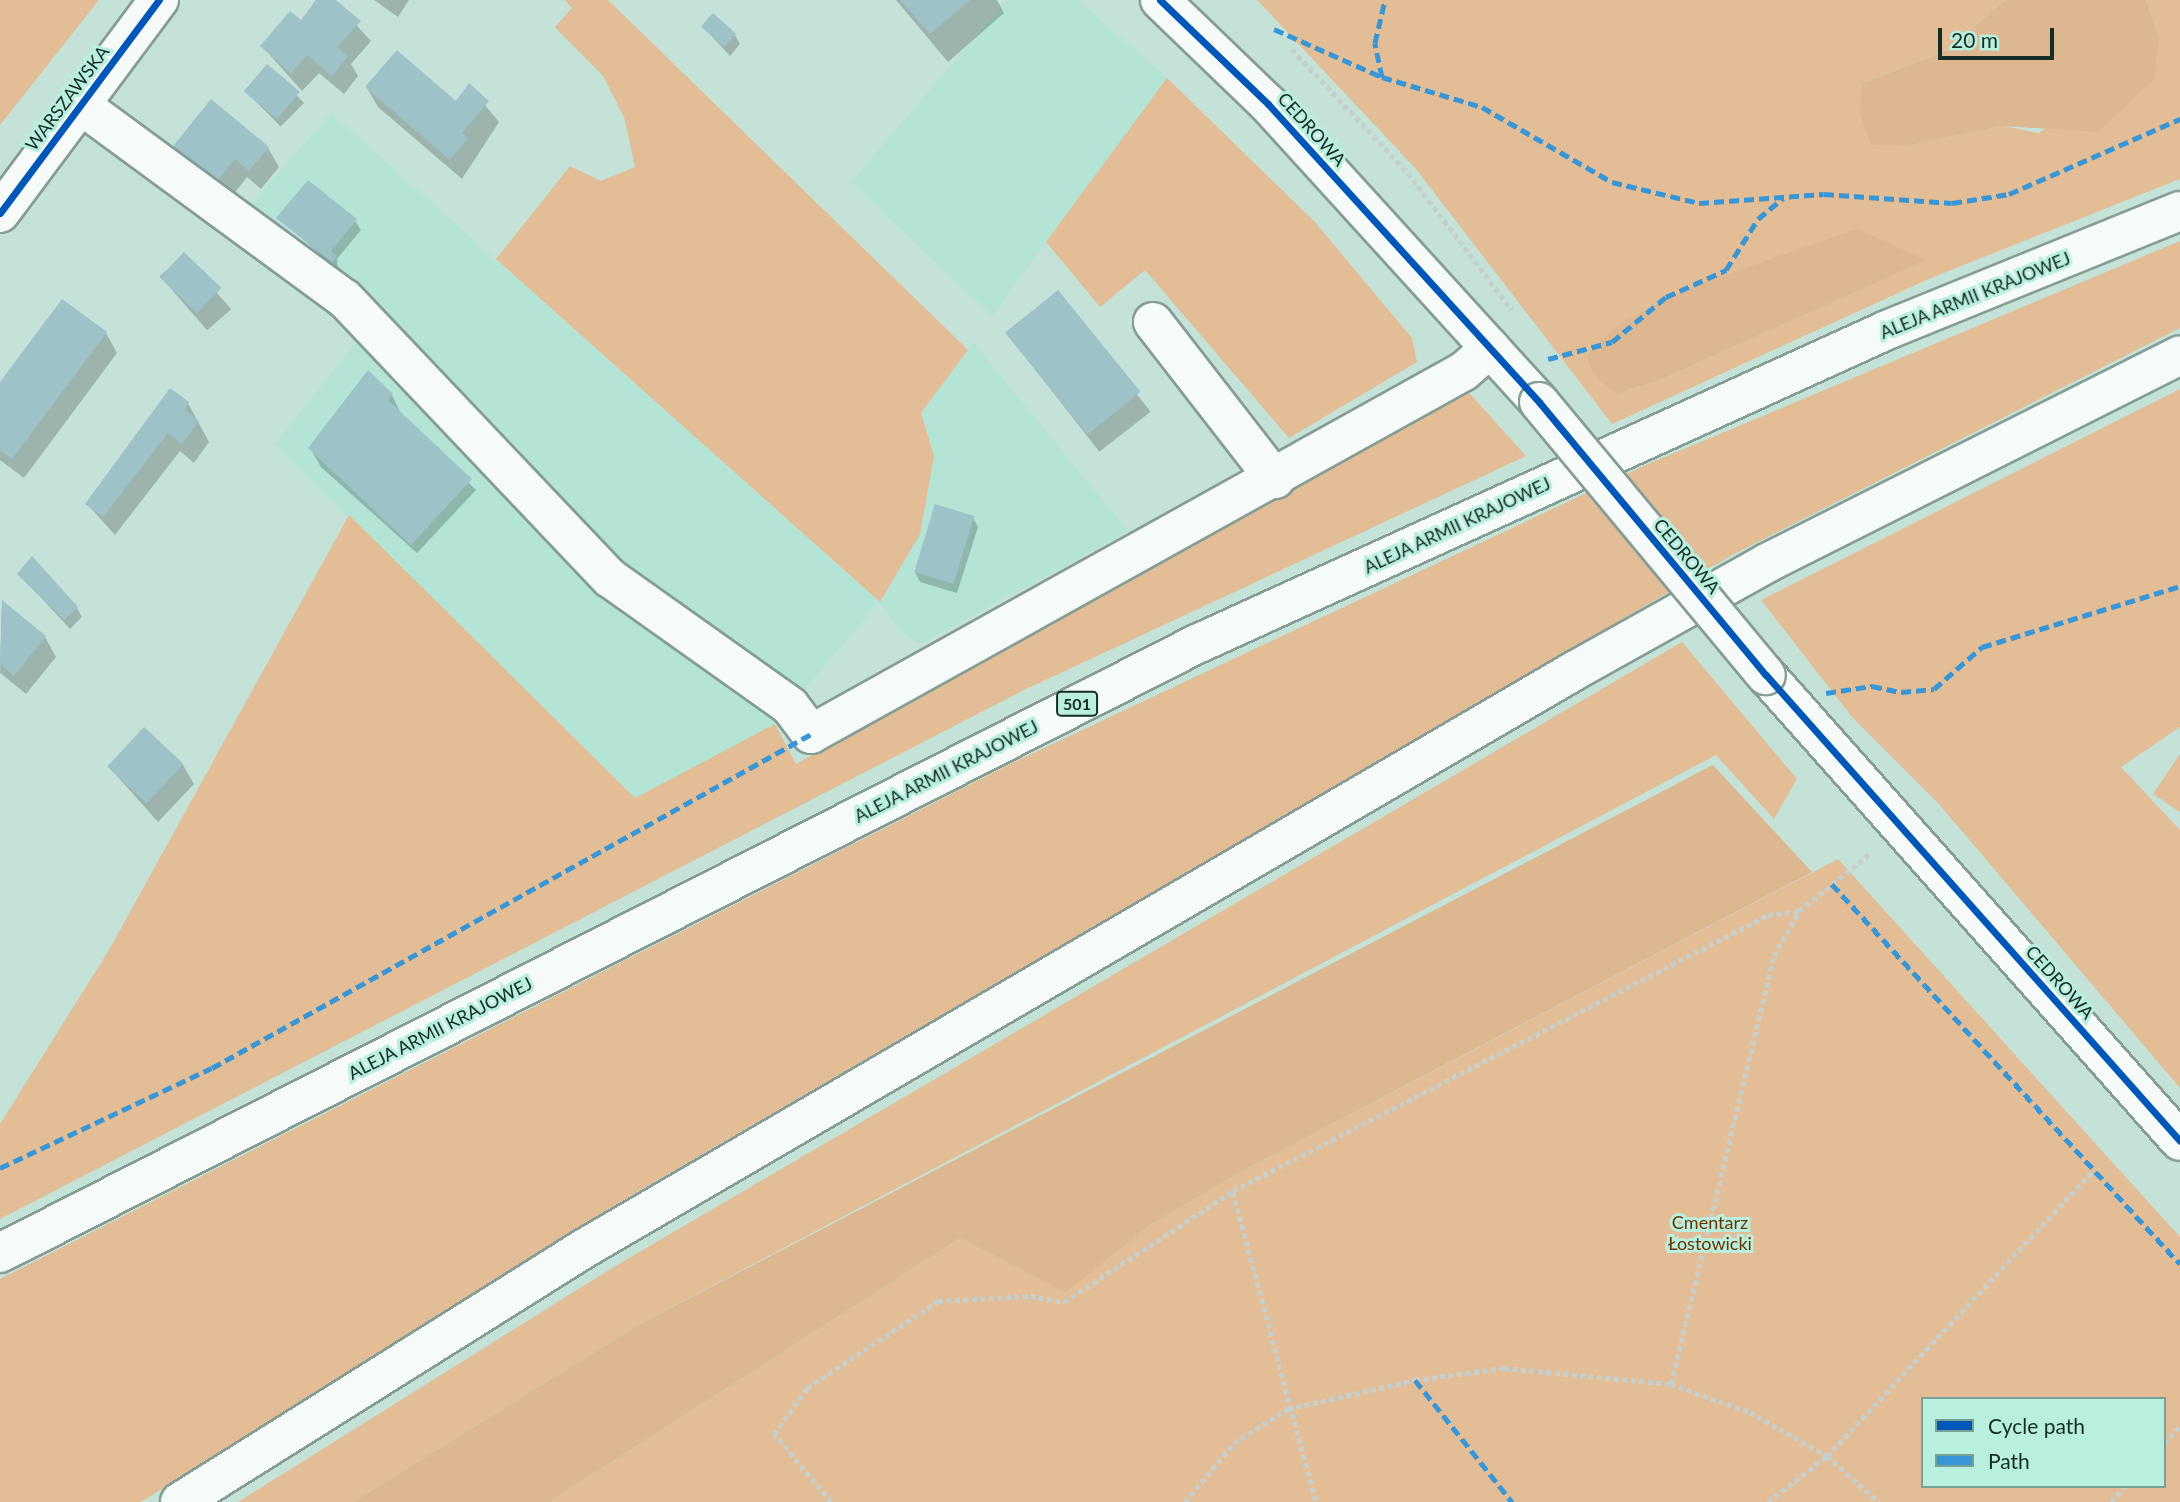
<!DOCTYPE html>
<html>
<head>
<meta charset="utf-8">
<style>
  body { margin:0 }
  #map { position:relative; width:2180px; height:1502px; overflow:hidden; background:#c5e2d9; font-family:Lato,sans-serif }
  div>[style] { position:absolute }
  .built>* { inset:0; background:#b3e4d5 }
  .green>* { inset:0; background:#e2bd96 }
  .forest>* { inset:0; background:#dcb790 }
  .shadow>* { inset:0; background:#0003; transform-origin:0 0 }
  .building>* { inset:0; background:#9dc2c8; transform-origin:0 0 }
  .path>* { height:4.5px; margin-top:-2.25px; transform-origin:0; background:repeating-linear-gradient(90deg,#c7cfcd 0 5px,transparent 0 8.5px) }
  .roads { filter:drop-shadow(2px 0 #869c96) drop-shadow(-2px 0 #869c96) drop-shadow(0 2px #869c96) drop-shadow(0 -2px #869c96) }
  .minor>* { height:38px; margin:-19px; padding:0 19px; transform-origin:19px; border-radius:19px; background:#f6fbf9 }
  .major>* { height:38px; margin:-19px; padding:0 19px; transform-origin:19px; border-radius:19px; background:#f6fbf9 }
  .bridges { filter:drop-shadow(2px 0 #869c96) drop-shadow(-2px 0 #869c96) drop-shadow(0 2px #869c96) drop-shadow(0 -2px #869c96) }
  .minor-bridge>* { height:38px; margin:-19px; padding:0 19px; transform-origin:19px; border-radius:19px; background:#f6fbf9 }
  .quiet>* { height:5px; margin-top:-2.5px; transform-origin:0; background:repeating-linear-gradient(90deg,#3996d6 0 10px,transparent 0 15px) }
  .cycleway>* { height:7px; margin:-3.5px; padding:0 3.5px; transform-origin:3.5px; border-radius:3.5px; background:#0057b8 }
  span { translate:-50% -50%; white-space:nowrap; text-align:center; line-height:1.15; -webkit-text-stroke:6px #b8efde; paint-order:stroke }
  .shield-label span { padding:2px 5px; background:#b8efde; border:2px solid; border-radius:5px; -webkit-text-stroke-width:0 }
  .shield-label { font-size:16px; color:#162c26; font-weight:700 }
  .street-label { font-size:18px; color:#162c26 }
  .park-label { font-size:18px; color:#6d3400 }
  .legend { position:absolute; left:1921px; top:1397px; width:245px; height:91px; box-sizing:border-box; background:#b8efde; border:2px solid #77a194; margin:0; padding:9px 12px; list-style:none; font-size:21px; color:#162c26 }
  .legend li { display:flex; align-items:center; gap:14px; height:35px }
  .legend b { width:35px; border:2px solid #77a194 }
  .scale { position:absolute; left:1938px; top:28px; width:116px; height:32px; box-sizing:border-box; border:4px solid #162c26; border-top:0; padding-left:9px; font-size:21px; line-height:24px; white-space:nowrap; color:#162c26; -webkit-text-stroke:5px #b8efde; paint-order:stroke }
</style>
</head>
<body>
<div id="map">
  <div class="built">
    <i style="clip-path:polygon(1007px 0,1078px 0,1167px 78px,992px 316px,851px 182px)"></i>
    <i style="clip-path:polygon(331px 113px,879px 601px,934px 456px,921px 413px,973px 342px,1128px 531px,921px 644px,903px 634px,879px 602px,775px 724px,635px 799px,274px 445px,359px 339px,226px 233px)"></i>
  </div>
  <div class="green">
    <i style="clip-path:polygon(0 0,99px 0,0 125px)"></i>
    <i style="clip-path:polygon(565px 0,608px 0,968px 350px,921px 413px,934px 456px,920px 534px,880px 602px,496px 259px,570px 166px,601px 181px,635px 167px,624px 117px,603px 76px,555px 27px,572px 8px)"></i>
    <i style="clip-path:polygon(evenodd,1257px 0,2005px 0,1948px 50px,1863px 83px,1907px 146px,2003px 126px,2039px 133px,2159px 37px,2146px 0,2180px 0,2180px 179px,1931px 278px,1612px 424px,1416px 169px,1257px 0,1925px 260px,1660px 380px,1616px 394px,1925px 260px)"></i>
    <i style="clip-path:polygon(1167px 78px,1314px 221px,1412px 338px,1417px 362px,1289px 438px,1145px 270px,1100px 307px,1046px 242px)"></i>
    <i style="clip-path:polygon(2180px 241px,2180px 328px,1736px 553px,632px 1195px,141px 1502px,0 1502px,0 1279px,1008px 765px,1648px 464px)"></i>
    <i style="clip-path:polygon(1463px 386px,1526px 456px,1024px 690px,0 1219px,0 1124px,109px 950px,349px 515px,635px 798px,775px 724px,796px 764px)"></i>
    <i style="clip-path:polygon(2180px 389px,2180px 727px,2121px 767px,2180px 830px,2180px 1088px,1938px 803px,1852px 717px,1761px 600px)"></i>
    <i style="clip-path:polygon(1682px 642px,1797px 779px,1774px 819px,1716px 755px,640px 1324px,353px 1502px,238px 1502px,612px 1268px)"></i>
    <i style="clip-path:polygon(2180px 754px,2180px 812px,2153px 794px)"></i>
    <i style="clip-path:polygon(evenodd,1838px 859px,2180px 1237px,2180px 1502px,549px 1502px,960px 1238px,1066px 1291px,1150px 1225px,1246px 1169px,1838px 859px,1923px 1399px,2164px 1399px,2164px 1486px,1923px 1486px,1923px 1399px)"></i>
  </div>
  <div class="forest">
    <i style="clip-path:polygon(2005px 0,2146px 0,2159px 37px,2154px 79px,2098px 132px,2003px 126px,1907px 146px,1871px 145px,1859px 110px,1863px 83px,1948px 50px)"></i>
    <i style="clip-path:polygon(1857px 229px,1926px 260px,1660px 380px,1616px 394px,1596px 377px,1586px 357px,1619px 324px,1691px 287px)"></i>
    <i style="clip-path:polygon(1713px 765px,1812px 872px,1246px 1169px,1150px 1225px,1066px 1292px,960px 1238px,549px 1502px,353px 1502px,640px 1324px)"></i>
  </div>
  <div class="shadow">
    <i style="clip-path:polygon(319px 0,333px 0,371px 41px,351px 64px,358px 76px,344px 94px,319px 73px,302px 91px,262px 46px,302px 22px)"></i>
    <i style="clip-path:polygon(374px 0,409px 0,398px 17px)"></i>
    <i style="clip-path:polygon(896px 0,997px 0,1004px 13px,948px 62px)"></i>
    <i style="clip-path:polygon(703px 27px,735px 35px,740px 44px,730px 56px)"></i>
    <i style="left:268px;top:67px;width:51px;height:33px;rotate:45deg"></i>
    <i style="clip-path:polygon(469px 86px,499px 122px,462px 179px,378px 107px,367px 88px,456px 103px)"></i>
    <i style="clip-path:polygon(268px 148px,279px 167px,261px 189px,247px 177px,226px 204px,183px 169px)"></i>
    <i style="clip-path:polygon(279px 218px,355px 221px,361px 230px,337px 259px,338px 270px)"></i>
    <i style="left:184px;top:255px;width:72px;height:32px;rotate:49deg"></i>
    <i style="left:1057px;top:292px;width:152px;height:65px;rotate:52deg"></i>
    <i style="clip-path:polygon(106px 333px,117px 353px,24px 478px,0 460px,0 385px)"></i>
    <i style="clip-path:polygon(392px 395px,402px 416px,476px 490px,417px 553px,321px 467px,310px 448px)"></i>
    <i style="clip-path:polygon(188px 403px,209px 442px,194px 463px,180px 451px,115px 535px,87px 504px)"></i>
    <i style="clip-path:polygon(973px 518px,978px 527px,957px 593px,920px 582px,915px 572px)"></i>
    <i style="clip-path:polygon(19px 574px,77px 608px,82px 617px,70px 629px)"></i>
    <i style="clip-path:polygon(2px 603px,45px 637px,56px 657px,26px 694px,0 673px)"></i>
    <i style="clip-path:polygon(183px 765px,194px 784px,158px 822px,109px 767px)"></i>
  </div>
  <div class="building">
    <i style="clip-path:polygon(316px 0,336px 0,361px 21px,337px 47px,348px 56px,332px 76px,307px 55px,291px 73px,260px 46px,290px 11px,301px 20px)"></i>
    <i style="clip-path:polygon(900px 0,970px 0,930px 34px)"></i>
    <i style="left:713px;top:13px;width:31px;height:18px;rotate:42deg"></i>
    <i style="clip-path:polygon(397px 50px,456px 101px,469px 83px,489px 101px,462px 133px,468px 138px,450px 160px,365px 87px)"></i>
    <i style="left:267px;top:64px;width:43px;height:36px;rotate:40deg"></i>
    <i style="clip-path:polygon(211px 99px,269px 147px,249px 171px,235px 159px,214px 185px,170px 150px)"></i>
    <i style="clip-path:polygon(308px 180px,357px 219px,331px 251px,337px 256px,332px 262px,276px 218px)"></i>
    <i style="left:184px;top:252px;width:52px;height:35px;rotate:44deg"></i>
    <i style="left:1058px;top:290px;width:131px;height:68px;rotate:51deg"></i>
    <i style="clip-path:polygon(62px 299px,107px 332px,12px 459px,0 450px,0 382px)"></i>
    <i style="clip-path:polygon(368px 370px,393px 394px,388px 400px,472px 479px,411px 545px,308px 448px)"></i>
    <i style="clip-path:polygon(170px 388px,189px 402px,185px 410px,199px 421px,182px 444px,168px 433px,103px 517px,85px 504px)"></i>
    <i style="left:935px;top:504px;width:41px;height:71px;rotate:17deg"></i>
    <i style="clip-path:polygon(32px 556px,78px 607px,64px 620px,17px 574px)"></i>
    <i style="clip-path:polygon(2px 600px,46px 636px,14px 676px,0 664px)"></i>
    <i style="left:144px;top:727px;width:54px;height:54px;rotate:43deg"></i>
  </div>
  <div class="path">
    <i style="left:1292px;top:49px;width:170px;rotate:46.9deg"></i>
    <i style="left:1408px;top:173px;width:172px;rotate:52.8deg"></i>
    <i style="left:1233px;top:1192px;width:321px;rotate:75deg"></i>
    <i style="left:1671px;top:1384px;width:440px;rotate:-76.5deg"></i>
    <i style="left:1774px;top:956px;width:51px;rotate:-60.9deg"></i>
    <i style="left:1799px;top:911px;width:94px;rotate:-38.9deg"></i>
    <i style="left:2164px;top:1443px;width:23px;rotate:-47deg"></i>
    <i style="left:831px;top:1502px;width:89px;rotate:-130deg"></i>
    <i style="left:774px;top:1434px;width:57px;rotate:-54.3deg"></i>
    <i style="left:807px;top:1388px;width:157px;rotate:-33.6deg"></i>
    <i style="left:938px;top:1301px;width:92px;rotate:-3.1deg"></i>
    <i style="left:1030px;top:1296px;width:35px;rotate:10deg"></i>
    <i style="left:1064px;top:1302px;width:202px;rotate:-33.3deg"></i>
    <i style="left:1233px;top:1191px;width:602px;rotate:-27.29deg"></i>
    <i style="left:1768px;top:915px;width:31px;rotate:-7deg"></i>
    <i style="left:1185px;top:1502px;width:77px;rotate:-50.3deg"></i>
    <i style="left:1234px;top:1443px;width:64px;rotate:-32.2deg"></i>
    <i style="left:1288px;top:1409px;width:130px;rotate:-12.9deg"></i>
    <i style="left:1415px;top:1380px;width:90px;rotate:-7.7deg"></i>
    <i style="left:1504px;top:1368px;width:168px;rotate:5.5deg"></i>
    <i style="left:1671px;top:1384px;width:84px;rotate:19.5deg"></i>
    <i style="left:1750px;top:1412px;width:89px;rotate:29.7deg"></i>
    <i style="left:1827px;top:1456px;width:69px;rotate:41.5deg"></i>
    <i style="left:1768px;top:1502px;width:75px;rotate:-37.9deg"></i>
    <i style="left:1827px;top:1456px;width:390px;rotate:-47deg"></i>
    <i style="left:2111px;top:1502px;width:21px;rotate:-49deg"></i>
  </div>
  <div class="roads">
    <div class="minor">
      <i style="left:1160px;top:0;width:150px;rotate:43.9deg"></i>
      <i style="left:1268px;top:104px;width:403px;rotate:47.7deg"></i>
      <i style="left:82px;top:106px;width:326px;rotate:36.3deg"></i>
      <i style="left:345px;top:299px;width:385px;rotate:46.5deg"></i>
      <i style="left:610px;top:578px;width:221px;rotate:35.4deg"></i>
      <i style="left:790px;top:706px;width:35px;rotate:53deg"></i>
      <i style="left:811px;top:734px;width:747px;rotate:-29.07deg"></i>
      <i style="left:1464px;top:371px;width:35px;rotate:-41deg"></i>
      <i style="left:0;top:213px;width:266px;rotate:-53.3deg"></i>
      <i style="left:1153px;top:322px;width:199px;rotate:52.2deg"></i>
      <i style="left:1766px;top:675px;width:623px;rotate:48.38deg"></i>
    </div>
    <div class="major">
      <i style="left:0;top:1253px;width:1343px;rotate:-26.97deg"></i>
      <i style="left:1197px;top:644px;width:758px;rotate:-24.47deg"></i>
      <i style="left:1887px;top:330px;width:316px;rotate:-22.1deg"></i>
      <i style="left:180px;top:1502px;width:478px;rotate:-32.1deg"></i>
      <i style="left:585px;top:1248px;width:1145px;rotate:-30.26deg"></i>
      <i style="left:1574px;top:671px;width:221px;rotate:-29.2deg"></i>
      <i style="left:1767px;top:563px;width:462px;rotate:-26.7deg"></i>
    </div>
  </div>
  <div class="bridges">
    <div class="minor-bridge">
      <i style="left:1539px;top:402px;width:355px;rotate:50.3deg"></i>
    </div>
  </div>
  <div class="quiet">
    <i style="left:1274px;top:29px;width:118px;rotate:24deg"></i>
    <i style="left:1382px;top:77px;width:104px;rotate:16.7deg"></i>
    <i style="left:1482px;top:107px;width:150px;rotate:30deg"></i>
    <i style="left:1612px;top:182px;width:89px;rotate:13.6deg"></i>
    <i style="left:1699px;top:203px;width:125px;rotate:-4.1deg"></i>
    <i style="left:1824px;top:194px;width:128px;rotate:4deg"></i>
    <i style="left:1952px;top:203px;width:58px;rotate:-9deg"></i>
    <i style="left:2009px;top:194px;width:187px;rotate:-23.7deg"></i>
    <i style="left:1382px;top:77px;width:35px;rotate:-102deg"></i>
    <i style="left:1375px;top:43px;width:44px;rotate:-76.9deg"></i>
    <i style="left:1548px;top:359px;width:66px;rotate:-14.9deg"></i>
    <i style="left:1612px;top:342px;width:70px;rotate:-39.8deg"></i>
    <i style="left:1666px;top:297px;width:66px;rotate:-24.2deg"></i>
    <i style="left:1726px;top:270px;width:60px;rotate:-57.9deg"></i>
    <i style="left:1758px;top:219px;width:33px;rotate:-40deg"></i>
    <i style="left:1826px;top:693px;width:47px;rotate:-8.7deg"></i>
    <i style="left:1872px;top:686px;width:30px;rotate:12deg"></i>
    <i style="left:1901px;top:692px;width:33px;rotate:-5deg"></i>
    <i style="left:1934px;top:689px;width:64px;rotate:-41.2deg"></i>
    <i style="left:1982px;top:647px;width:207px;rotate:-17.1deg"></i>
    <i style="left:1832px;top:884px;width:515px;rotate:47.52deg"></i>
    <i style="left:0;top:1168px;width:234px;rotate:-25.3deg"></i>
    <i style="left:212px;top:1068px;width:686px;rotate:-29.14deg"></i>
    <i style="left:1415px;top:1380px;width:156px;rotate:51.5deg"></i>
  </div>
  <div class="cycleway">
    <i style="left:1160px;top:0;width:150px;rotate:43.9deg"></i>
    <i style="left:1268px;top:104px;width:403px;rotate:47.7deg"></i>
    <i style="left:1539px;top:402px;width:355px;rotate:50.3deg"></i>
    <i style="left:1766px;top:675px;width:623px;rotate:48.38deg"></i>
    <i style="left:0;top:213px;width:266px;rotate:-53.3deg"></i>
  </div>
  <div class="shield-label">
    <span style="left:1077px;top:704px">501</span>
  </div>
  <div class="street-label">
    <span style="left:67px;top:98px;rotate:-53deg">WARSZAWSKA</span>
    <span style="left:1312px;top:129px;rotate:48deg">CEDROWA</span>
    <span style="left:1975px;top:295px;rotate:-22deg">ALEJA ARMII KRAJOWEJ</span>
    <span style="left:1457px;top:525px;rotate:-25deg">ALEJA ARMII KRAJOWEJ</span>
    <span style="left:1687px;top:556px;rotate:50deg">CEDROWA</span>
    <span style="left:946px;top:771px;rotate:-27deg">ALEJA ARMII KRAJOWEJ</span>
    <span style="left:2060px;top:982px;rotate:48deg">CEDROWA</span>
    <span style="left:440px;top:1028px;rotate:-27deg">ALEJA ARMII KRAJOWEJ</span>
  </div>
  <div class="park-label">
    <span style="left:1710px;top:1233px">Cmentarz<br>Łostowicki</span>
  </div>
  <ul class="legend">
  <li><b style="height:9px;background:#0057b8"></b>Cycle path</li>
  <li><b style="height:9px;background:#3996d6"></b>Path</li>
  </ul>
  <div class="scale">20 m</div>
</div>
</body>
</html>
